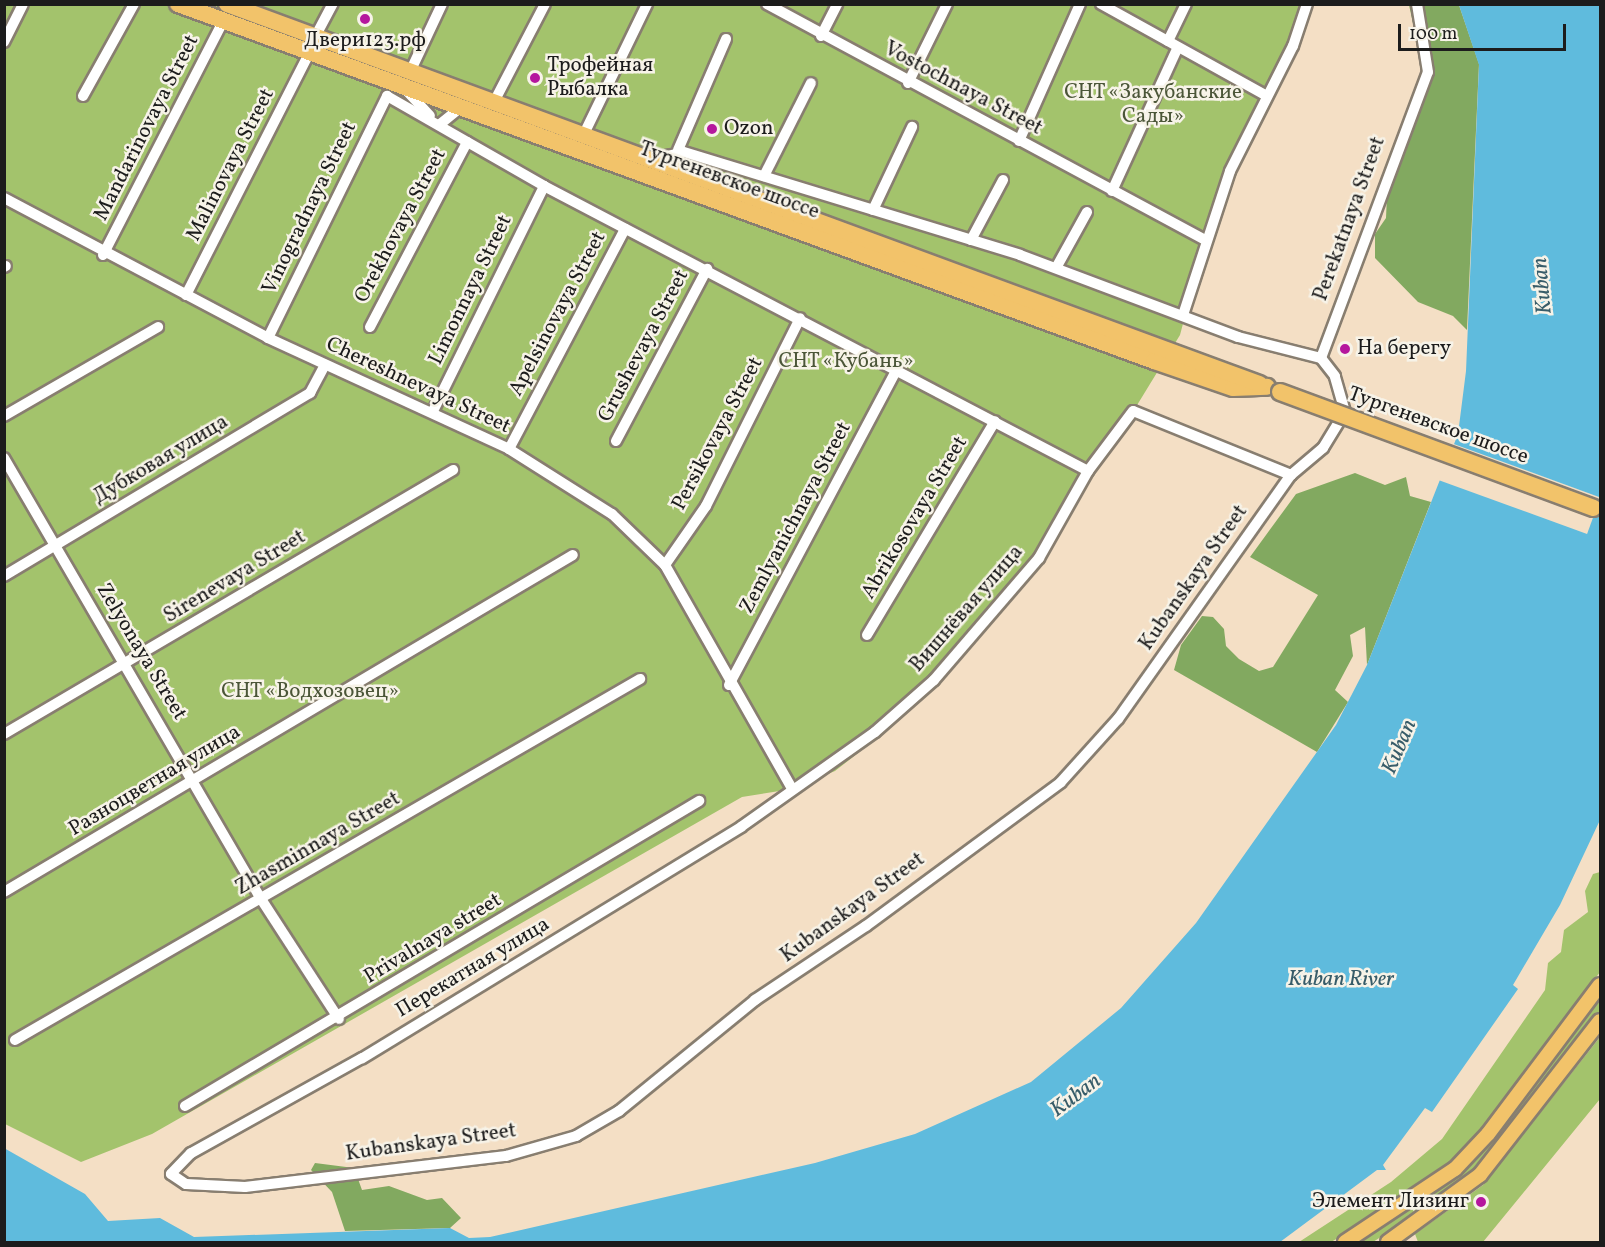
<!DOCTYPE html>
<html>
<head>
<meta charset="utf-8">
<style>
  body { margin:0 }
  #map { position:relative; width:1605px; height:1247px; overflow:hidden; background:#f4dfc5; font-family:Vollkorn,serif }
  div>[style] { position:absolute }
  .green>* { inset:0; background:#a3c36c }
  .forest>* { inset:0; background:#82a960 }
  .water>* { inset:0; background:#5fbbdd }
  .pier>* { inset:0; background:#f4dfc5; transform-origin:0 0 }
  .roads { filter:drop-shadow(2px 0 #887e70) drop-shadow(-2px 0 #887e70) drop-shadow(0 2px #887e70) drop-shadow(0 -2px #887e70) }
  .minor>* { height:10px; margin:-5px; padding:0 5px; transform-origin:5px; border-radius:5px; background:#fff }
  .major>* { height:14px; margin:-7px; padding:0 7px; transform-origin:7px; border-radius:7px; background:#f2c36a }
  .highway>* { height:16px; margin:-8px; padding:0 8px; transform-origin:8px; border-radius:8px; background:#f2c36a }
  .bridges { filter:drop-shadow(2px 0 #887e70) drop-shadow(-2px 0 #887e70) drop-shadow(0 2px #887e70) drop-shadow(0 -2px #887e70) }
  .highway-bridge>* { height:16px; margin:-8px; padding:0 8px; transform-origin:8px; border-radius:8px; background:#f2c36a }
  .dots>* { width:16px; height:16px; translate:-50% -50%; box-sizing:border-box; border:3px solid #f7f3e8; border-radius:50% }
  span { translate:-50% -50%; white-space:nowrap; text-align:center; line-height:1.15; -webkit-text-stroke:5px #f7f3e8; paint-order:stroke }
  .poi-label { font-size:21px; color:#1c1c1c }
  .left { translate:0 -50%; text-align:left }
  .right { translate:-100% -50%; text-align:right }
  .street-label { font-size:21px; color:#1c1c1c }
  .park-label { font-size:21px; color:#4b5638 }
  .water-label { font-size:22px; color:#375c69; font-style:italic }
  .frame { position:absolute; inset:0; border:6px solid #1c1c1c; pointer-events:none }
  .scale { position:absolute; left:1398px; top:24px; width:168px; height:27px; box-sizing:border-box; border:3px solid #1c1c1c; border-top:0; padding-left:8px; font-size:18px; line-height:21px; white-space:nowrap; color:#1c1c1c; -webkit-text-stroke:4px #f7f3e8; paint-order:stroke }
</style>
</head>
<body>
<div id="map">
  <div class="green">
    <i style="clip-path:polygon(4px 5px,1311px 5px,1205px 240px,1180px 335px,1044px 557px,890px 728px,835px 771px,792px 789px,742px 797px,152px 1134px,81px 1162px,5px 1124px)"></i>
    <i style="clip-path:polygon(1600px 872px,1600px 972px,1475px 1140px,1452px 1164px,1356px 1228px,1331px 1242px,1299px 1242px,1391px 1182px,1442px 1139px,1545px 990px,1548px 963px,1561px 952px,1564px 930px,1588px 912px,1585px 891px,1593px 874px)"></i>
    <i style="clip-path:polygon(1600px 994px,1600px 1011px,1592px 1023px,1460px 1186px,1373px 1242px,1356px 1242px,1446px 1186px,1468px 1165px)"></i>
    <i style="clip-path:polygon(1600px 1037px,1600px 1099px,1483px 1242px,1418px 1242px,1415px 1234px,1483px 1185px)"></i>
  </div>
  <div class="forest">
    <i style="clip-path:polygon(1409px 5px,1459px 5px,1479px 64px,1467px 330px,1453px 316px,1418px 302px,1375px 258px,1375px 234px,1386px 218px,1387px 195px,1428px 91px)"></i>
    <i style="clip-path:polygon(1355px 473px,1385px 485px,1406px 477px,1410px 496px,1431px 502px,1367px 665px,1365px 627px,1350px 635px,1353px 656px,1335px 690px,1348px 702px,1317px 752px,1174px 670px,1181px 645px,1202px 616px,1213px 617px,1224px 629px,1226px 646px,1239px 659px,1259px 671px,1273px 667px,1318px 595px,1250px 557px,1296px 494px)"></i>
    <i style="clip-path:polygon(315px 1163px,354px 1168px,362px 1190px,389px 1186px,427px 1200px,442px 1198px,461px 1218px,450px 1228px,345px 1231px,332px 1192px,311px 1170px)"></i>
  </div>
  <div class="water">
    <i style="clip-path:polygon(1459px 5px,1600px 5px,1600px 820px,1560px 905px,1513px 985px,1518px 989px,1432px 1112px,1425px 1108px,1383px 1165px,1386px 1170px,1377px 1170px,1280px 1242px,5px 1242px,4px 1148px,85px 1194px,108px 1221px,160px 1218px,194px 1237px,450px 1228px,469px 1238px,490px 1237px,815px 1163px,915px 1134px,1031px 1082px,1121px 1008px,1196px 923px,1336px 725px,1367px 665px,1458px 434px,1466px 371px,1479px 65px)"></i>
  </div>
  <div class="pier">
    <i style="left:1451px;top:443px;width:159px;height:39px;rotate:20deg"></i>
  </div>
  <div class="roads">
    <div class="minor">
      <i style="left:767px;top:4px;width:498px;rotate:28.3deg"></i>
      <i style="left:1101px;top:4px;width:190px;rotate:29deg"></i>
      <i style="left:821px;top:36px;width:36px;rotate:-63deg"></i>
      <i style="left:314px;top:39px;width:40px;rotate:-62deg"></i>
      <i style="left:1168px;top:41px;width:41px;rotate:-64.1deg"></i>
      <i style="left:4px;top:42px;width:42px;rotate:-63.4deg"></i>
      <i style="left:410px;top:72px;width:75px;rotate:-64.8deg"></i>
      <i style="left:908px;top:83px;width:88px;rotate:-63.7deg"></i>
      <i style="left:406px;top:90px;width:35px;rotate:47deg"></i>
      <i style="left:83px;top:96px;width:105px;rotate:-61deg"></i>
      <i style="left:495px;top:100px;width:108px;rotate:-62.5deg"></i>
      <i style="left:439px;top:125px;width:28px;rotate:-39deg"></i>
      <i style="left:583px;top:136px;width:147px;rotate:-64.1deg"></i>
      <i style="left:1019px;top:141px;width:150px;rotate:-66deg"></i>
      <i style="left:678px;top:150px;width:121px;rotate:-66.6deg"></i>
      <i style="left:664px;top:164px;width:9px;rotate:-69deg"></i>
      <i style="left:667px;top:156px;width:17px;rotate:-13deg"></i>
      <i style="left:684px;top:152px;width:351px;rotate:17deg"></i>
      <i style="left:1020px;top:255px;width:233px;rotate:20.6deg"></i>
      <i style="left:1238px;top:337px;width:86px;rotate:14.2deg"></i>
      <i style="left:764px;top:176px;width:104px;rotate:-63.2deg"></i>
      <i style="left:1112px;top:191px;width:158px;rotate:-65.4deg"></i>
      <i style="left:4px;top:198px;width:299px;rotate:27.9deg"></i>
      <i style="left:268px;top:338px;width:265px;rotate:24.7deg"></i>
      <i style="left:509px;top:449px;width:122px;rotate:32.3deg"></i>
      <i style="left:612px;top:514px;width:74px;rotate:43.9deg"></i>
      <i style="left:665px;top:565px;width:257px;rotate:60.4deg"></i>
      <i style="left:873px;top:210px;width:92px;rotate:-64.8deg"></i>
      <i style="left:971px;top:240px;width:68px;rotate:-61.9deg"></i>
      <i style="left:103px;top:255px;width:264px;rotate:-62.8deg"></i>
      <i style="left:4px;top:267px;width:2px;rotate:-27deg"></i>
      <i style="left:1056px;top:268px;width:64px;rotate:-61deg"></i>
      <i style="left:186px;top:295px;width:273px;rotate:-63deg"></i>
      <i style="left:1183px;top:315px;width:151px;rotate:-71.9deg"></i>
      <i style="left:1230px;top:171px;width:140px;rotate:-63.3deg"></i>
      <i style="left:1293px;top:46px;width:44px;rotate:-71.6deg"></i>
      <i style="left:370px;top:327px;width:209px;rotate:-62.3deg"></i>
      <i style="left:268px;top:338px;width:270px;rotate:-63.8deg"></i>
      <i style="left:387px;top:96px;width:181px;rotate:29.8deg"></i>
      <i style="left:544px;top:186px;width:614px;rotate:27.65deg"></i>
      <i style="left:1321px;top:358px;width:305px;rotate:-69.5deg"></i>
      <i style="left:1428px;top:72px;width:69px;rotate:-99.2deg"></i>
      <i style="left:433px;top:411px;width:251px;rotate:-63.7deg"></i>
      <i style="left:4px;top:416px;width:178px;rotate:-30deg"></i>
      <i style="left:616px;top:441px;width:195px;rotate:-62.1deg"></i>
      <i style="left:509px;top:449px;width:249px;rotate:-62.2deg"></i>
      <i style="left:4px;top:458px;width:510px;rotate:59.77deg"></i>
      <i style="left:261px;top:899px;width:143px;rotate:57deg"></i>
      <i style="left:1291px;top:475px;width:170px;rotate:-157.9deg"></i>
      <i style="left:1133px;top:411px;width:75px;rotate:126.9deg"></i>
      <i style="left:1088px;top:471px;width:100px;rotate:119.4deg"></i>
      <i style="left:1039px;top:558px;width:161px;rotate:130.7deg"></i>
      <i style="left:934px;top:680px;width:79px;rotate:138.6deg"></i>
      <i style="left:875px;top:732px;width:164px;rotate:144.7deg"></i>
      <i style="left:741px;top:827px;width:444px;rotate:148.6deg"></i>
      <i style="left:362px;top:1058px;width:196px;rotate:150.9deg"></i>
      <i style="left:191px;top:1153px;width:29px;rotate:134deg"></i>
      <i style="left:171px;top:1174px;width:18px;rotate:34deg"></i>
      <i style="left:186px;top:1184px;width:59px;rotate:2.9deg"></i>
      <i style="left:245px;top:1187px;width:263px;rotate:-6.8deg"></i>
      <i style="left:506px;top:1156px;width:73px;rotate:-15.9deg"></i>
      <i style="left:576px;top:1136px;width:50px;rotate:-30.2deg"></i>
      <i style="left:619px;top:1111px;width:176px;rotate:-39.2deg"></i>
      <i style="left:755px;top:1000px;width:133px;rotate:-33.7deg"></i>
      <i style="left:866px;top:926px;width:242px;rotate:-36.4deg"></i>
      <i style="left:1061px;top:782px;width:85px;rotate:-47.9deg"></i>
      <i style="left:1118px;top:719px;width:299px;rotate:-54.7deg"></i>
      <i style="left:1291px;top:475px;width:42px;rotate:-40.2deg"></i>
      <i style="left:1323px;top:448px;width:42px;rotate:-58.6deg"></i>
      <i style="left:1345px;top:412px;width:37px;rotate:-106deg"></i>
      <i style="left:1335px;top:376px;width:23px;rotate:-128deg"></i>
      <i style="left:665px;top:565px;width:72px;rotate:-55.2deg"></i>
      <i style="left:706px;top:506px;width:210px;rotate:-63.4deg"></i>
      <i style="left:4px;top:576px;width:357px;rotate:-30.9deg"></i>
      <i style="left:310px;top:393px;width:32px;rotate:-62deg"></i>
      <i style="left:867px;top:635px;width:249px;rotate:-59.1deg"></i>
      <i style="left:729px;top:685px;width:358px;rotate:-62deg"></i>
      <i style="left:4px;top:734px;width:521px;rotate:-30.45deg"></i>
      <i style="left:4px;top:892px;width:661px;rotate:-30.64deg"></i>
      <i style="left:15px;top:1040px;width:722px;rotate:-30.01deg"></i>
      <i style="left:185px;top:1106px;width:598px;rotate:-30.68deg"></i>
    </div>
    <div class="major">
      <i style="left:1345px;top:1242px;width:132px;rotate:-33.6deg"></i>
      <i style="left:1455px;top:1169px;width:48px;rotate:-46.7deg"></i>
      <i style="left:1488px;top:1134px;width:186px;rotate:-53.1deg"></i>
      <i style="left:1388px;top:1242px;width:114px;rotate:-36.1deg"></i>
      <i style="left:1480px;top:1175px;width:195px;rotate:-52.1deg"></i>
    </div>
    <div class="highway">
      <i style="left:178px;top:4px;width:1039px;rotate:20.09deg"></i>
      <i style="left:1154px;top:361px;width:83px;rotate:18.9deg"></i>
      <i style="left:1233px;top:388px;width:34px;rotate:-2deg"></i>
      <i style="left:227px;top:4px;width:1100px;rotate:20.21deg"></i>
    </div>
  </div>
  <div class="bridges">
    <div class="highway-bridge">
      <i style="left:1280px;top:392px;width:334px;rotate:20.3deg"></i>
    </div>
  </div>
  <div class="dots">
    <i style="left:365px;top:19px;background:#b5179e"></i>
    <i style="left:535px;top:78px;background:#b5179e"></i>
    <i style="left:712px;top:129px;background:#b5179e"></i>
    <i style="left:1345px;top:349px;background:#b5179e"></i>
    <i style="left:1481px;top:1202px;background:#b5179e"></i>
  </div>
  <div class="poi-label">
    <span style="left:365px;top:41px">Двери123.рф</span>
    <span class="left" style="left:547px;top:78px">Трофейная<br>Рыбалка</span>
    <span class="left" style="left:724px;top:129px">Ozon</span>
    <span class="left" style="left:1357px;top:349px">На берегу</span>
    <span class="right" style="left:1469px;top:1202px">Элемент Лизинг</span>
  </div>
  <div class="street-label">
    <span style="left:963px;top:89px;rotate:28deg">Vostochnaya Street</span>
    <span style="left:147px;top:128px;rotate:-63deg">Mandarinovaya Street</span>
    <span style="left:231px;top:165px;rotate:-63deg">Malinovaya Street</span>
    <span style="left:729px;top:181px;rotate:20deg">Тургеневское шоссе</span>
    <span style="left:310px;top:208px;rotate:-64deg">Vinogradnaya Street</span>
    <span style="left:1350px;top:219px;rotate:-70deg">Perekatnaya Street</span>
    <span style="left:401px;top:226px;rotate:-62deg">Orekhovaya Street</span>
    <span style="left:471px;top:290px;rotate:-64deg">Limonnaya Street</span>
    <span style="left:558px;top:314px;rotate:-62deg">Apelsinovaya Street</span>
    <span style="left:644px;top:346px;rotate:-62deg">Grushevaya Street</span>
    <span style="left:418px;top:386px;rotate:25deg">Chereshnevaya Street</span>
    <span style="left:1438px;top:426px;rotate:20deg">Тургеневское шоссе</span>
    <span style="left:718px;top:434px;rotate:-62deg">Persikovaya Street</span>
    <span style="left:161px;top:460px;rotate:-31deg">Дубковая улица</span>
    <span style="left:796px;top:518px;rotate:-62deg">Zemlyanichnaya Street</span>
    <span style="left:915px;top:518px;rotate:-59deg">Abrikosovaya Street</span>
    <span style="left:235px;top:577px;rotate:-31deg">Sirenevaya Street</span>
    <span style="left:1194px;top:578px;rotate:-55deg">Kubanskaya Street</span>
    <span style="left:967px;top:609px;rotate:-49deg">Вишнёвая улица</span>
    <span style="left:141px;top:652px;rotate:59deg">Zelyonaya Street</span>
    <span style="left:155px;top:781px;rotate:-31deg">Разноцветная улица</span>
    <span style="left:318px;top:844px;rotate:-30deg">Zhasminnaya Street</span>
    <span style="left:853px;top:908px;rotate:-36deg">Kubanskaya Street</span>
    <span style="left:433px;top:939px;rotate:-31deg">Privalnaya street</span>
    <span style="left:473px;top:968px;rotate:-31deg">Перекатная улица</span>
    <span style="left:431px;top:1143px;rotate:-8deg">Kubanskaya Street</span>
  </div>
  <div class="park-label">
    <span style="left:1153px;top:105px">СНТ «Закубанские<br>Сады»</span>
    <span style="left:846px;top:362px">СНТ «Кубань»</span>
    <span style="left:310px;top:692px">СНТ «Водхозовец»</span>
  </div>
  <div class="water-label">
    <span style="left:1543px;top:286px;rotate:-95deg">Kuban</span>
    <span style="left:1400px;top:747px;rotate:-67deg">Kuban</span>
    <span style="left:1341px;top:980px">Kuban River</span>
    <span style="left:1076px;top:1096px;rotate:-37deg">Kuban</span>
  </div>
  <div class="frame"></div>
  <div class="scale">100 m</div>
</div>
</body>
</html>
